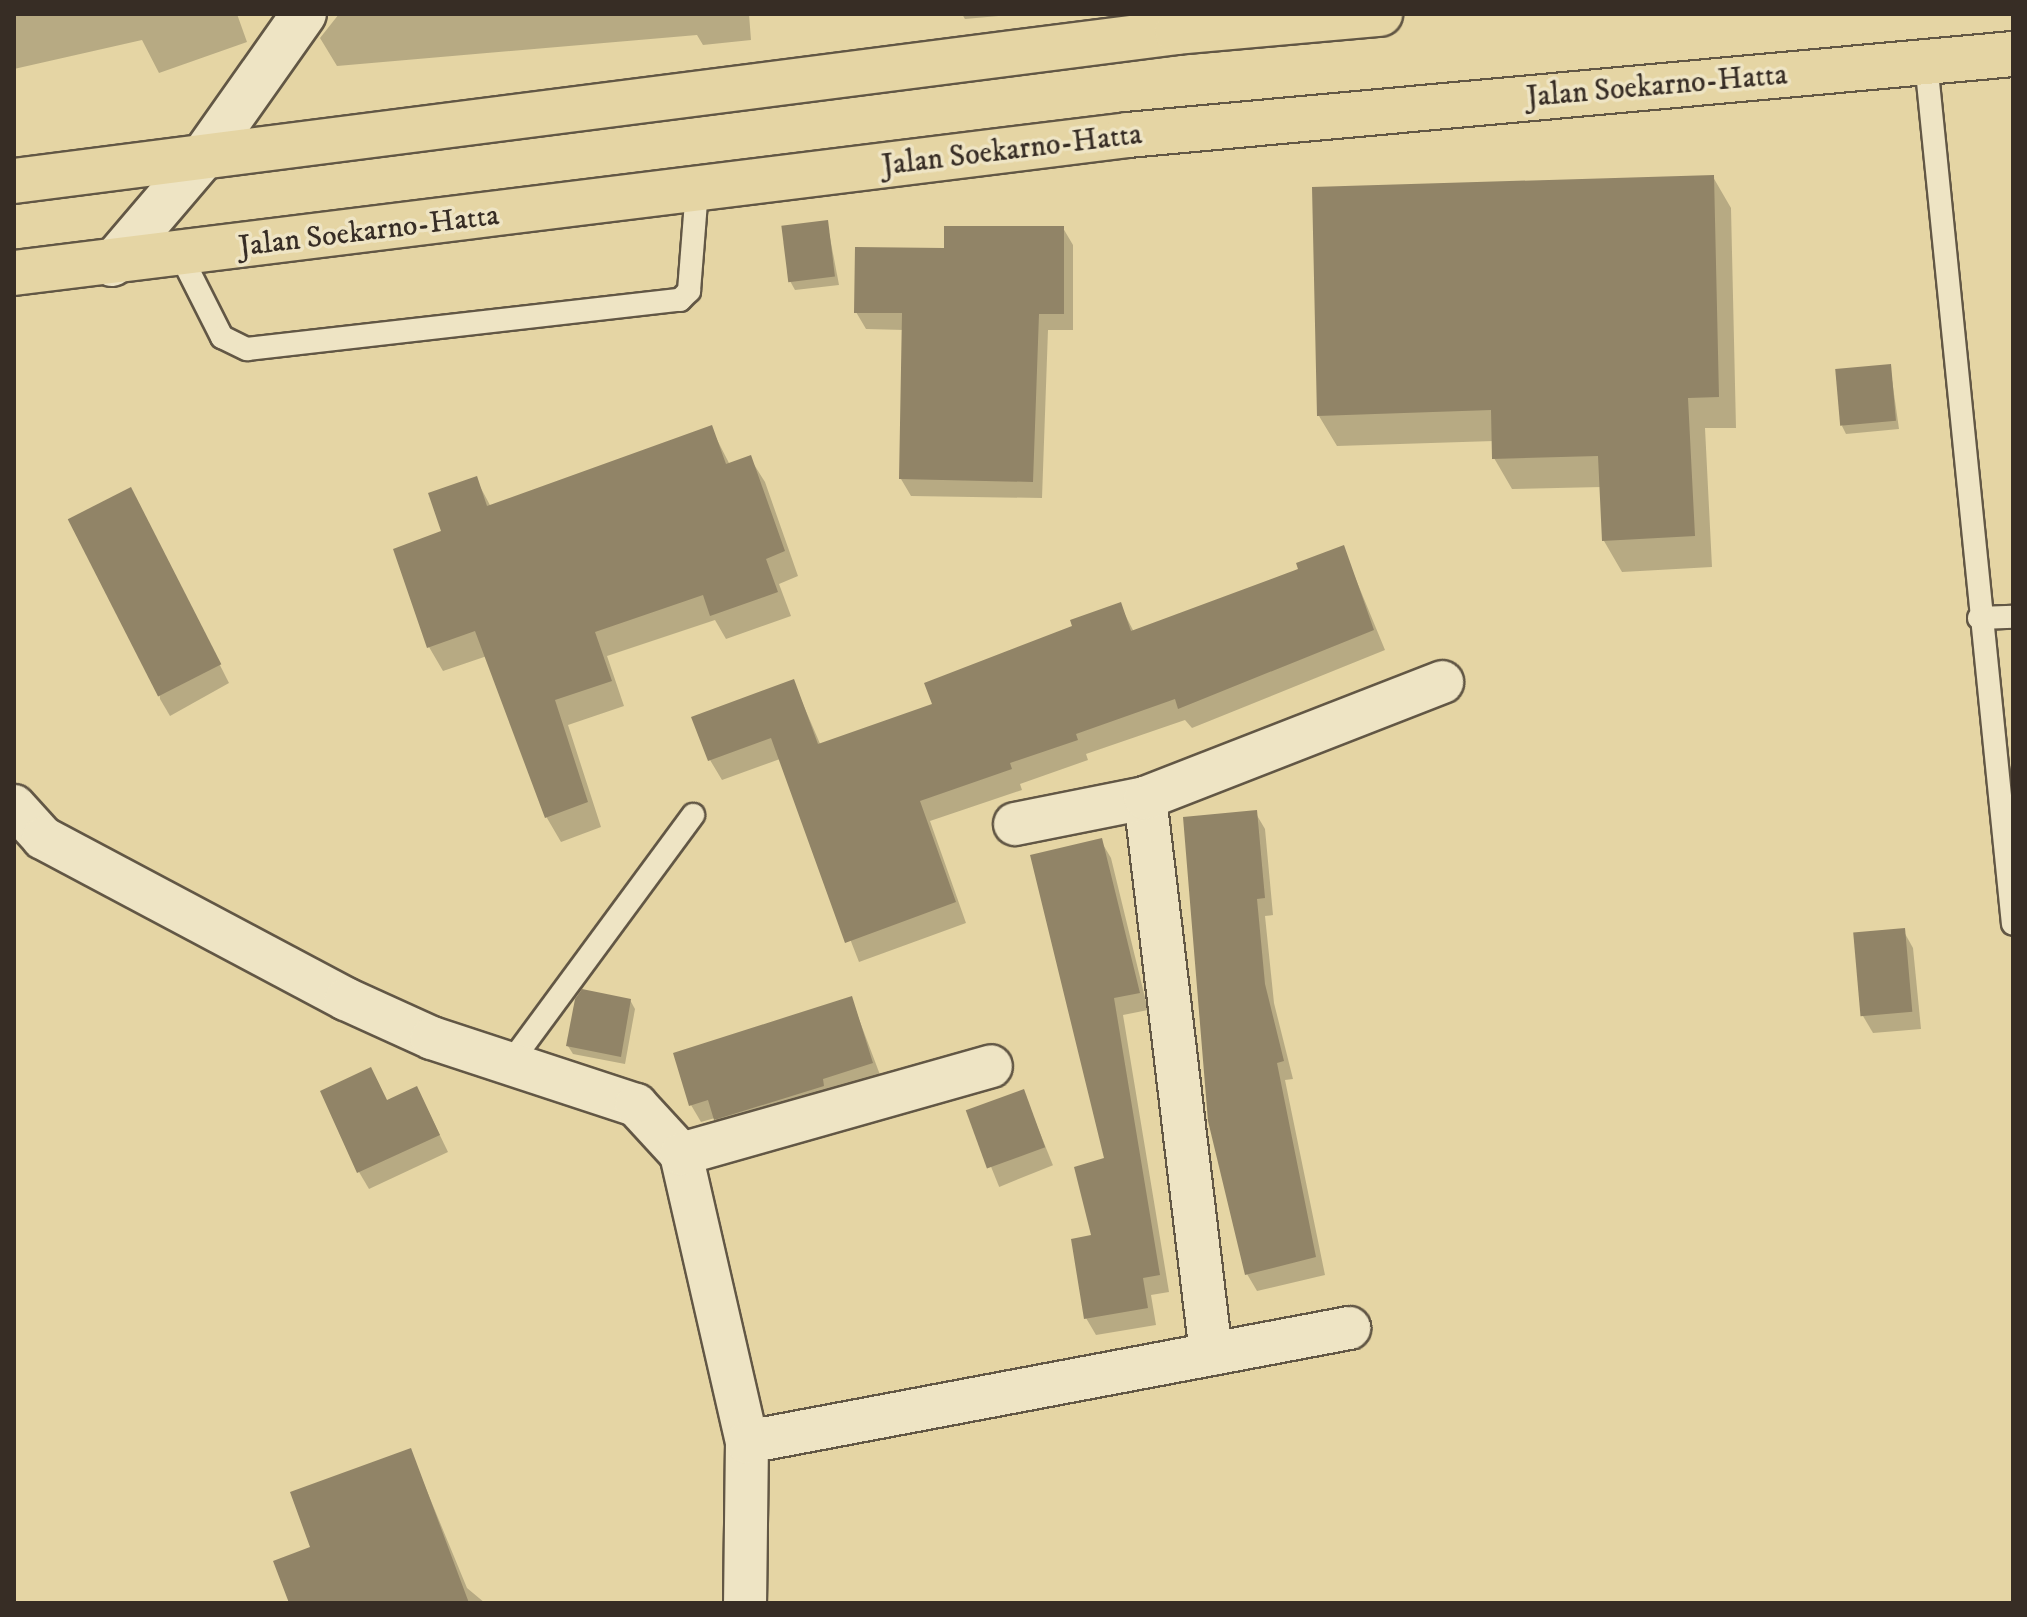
<!DOCTYPE html>
<html>
<head>
<meta charset="utf-8">
<style>
  body { margin:0 }
  #map { position:relative; width:2027px; height:1617px; overflow:hidden; background:#e5d5a4; font-family:"IM FELL DW Pica",serif }
  div>[style] { position:absolute }
  .shadow>* { inset:0; background:#0003; transform-origin:0 0 }
  .building>* { inset:0; background:#918467; transform-origin:0 0 }
  .roads { filter:drop-shadow(2px 0 #625745) drop-shadow(-2px 0 #625745) drop-shadow(0 2px #625745) drop-shadow(0 -2px #625745) }
  .service>* { height:22px; margin:-11px; padding:0 11px; transform-origin:11px; border-radius:11px; background:#eee4c4 }
  .minor>* { height:42px; margin:-21px; padding:0 21px; transform-origin:21px; border-radius:21px; background:#eee4c4 }
  .secondary>* { height:44px; margin:-22px; padding:0 22px; transform-origin:22px; border-radius:22px; background:#eee4c4 }
  .trunk>* { height:44px; margin:-22px; padding:0 22px; transform-origin:22px; border-radius:22px; background:#e5d5a4 }
  span { translate:-50% -50%; white-space:nowrap; text-align:center; line-height:1.15; -webkit-text-stroke:7px #eee4c4; paint-order:stroke }
  .street-label { font-size:30px; color:#372d25 }
  .frame { position:absolute; inset:0; border:16px solid #372d25; pointer-events:none }
</style>
</head>
<body>
<div id="map">
  <div class="shadow">
    <i style="clip-path:polygon(14px 14px,237px 14px,247px 42px,159px 73px,142px 40px,14px 69px)"></i>
    <i style="clip-path:polygon(339px 14px,749px 14px,751px 40px,703px 45px,697px 35px,337px 66px,320px 38px)"></i>
    <i style="clip-path:polygon(962px 14px,1022px 14px,965px 19px)"></i>
    <i style="clip-path:polygon(1713px 177px,1731px 208px,1736px 428px,1705px 428px,1712px 567px,1622px 572px,1604px 541px,1602px 487px,1512px 489px,1494px 458px,1494px 441px,1337px 446px,1319px 416px)"></i>
    <i style="clip-path:polygon(827px 222px,839px 285px,795px 290px,790px 281px)"></i>
    <i style="clip-path:polygon(1063px 228px,1073px 245px,1073px 330px,1048px 330px,1042px 498px,911px 496px,901px 479px,904px 330px,866px 329px,856px 312px,946px 250px)"></i>
    <i style="clip-path:polygon(1890px 366px,1899px 429px,1846px 434px,1842px 426px)"></i>
    <i style="clip-path:polygon(711px 428px,730px 465px,750px 458px,765px 482px,798px 576px,779px 584px,791px 616px,726px 639px,715px 620px,607px 656px,624px 706px,568px 725px,601px 827px,561px 842px,547px 818px,487px 656px,443px 671px,429px 647px,443px 533px,476px 479px,491px 507px)"></i>
    <i style="clip-path:polygon(140px 507px,229px 683px,170px 716px,160px 699px)"></i>
    <i style="clip-path:polygon(1343px 548px,1385px 650px,1192px 728px,1185px 720px,1086px 754px,1088px 760px,1020px 784px,1022px 790px,930px 821px,966px 923px,859px 962px,780px 759px,722px 780px,710px 760px,793px 681px,821px 746px,934px 705px,1120px 605px,1134px 632px,1300px 570px)"></i>
    <i style="clip-path:polygon(1255px 812px,1265px 829px,1273px 915px,1265px 916px,1274px 1003px,1293px 1079px,1285px 1080px,1325px 1275px,1257px 1291px,1247px 1274px)"></i>
    <i style="clip-path:polygon(1101px 841px,1111px 858px,1148px 1010px,1123px 1015px,1169px 1292px,1151px 1295px,1156px 1325px,1096px 1335px,1086px 1318px,1106px 1159px)"></i>
    <i style="clip-path:polygon(1903px 930px,1913px 948px,1921px 1029px,1873px 1033px,1863px 1016px)"></i>
    <i style="clip-path:polygon(851px 998px,882px 1080px,726px 1136px,715px 1118px,701px 1122px,691px 1105px)"></i>
    <i style="clip-path:polygon(630px 1000px,635px 1009px,625px 1064px,573px 1054px,568px 1046px)"></i>
    <i style="clip-path:polygon(417px 1088px,448px 1152px,369px 1189px,359px 1172px,387px 1102px)"></i>
    <i style="left:1023px;top:1091px;width:80px;height:58px;rotate:68deg"></i>
    <i style="clip-path:polygon(410px 1450px,467px 1588px,485px 1603px,291px 1603px,313px 1548px)"></i>
  </div>
  <div class="building">
    <i style="clip-path:polygon(1714px 175px,1719px 397px,1688px 398px,1695px 536px,1602px 541px,1598px 456px,1492px 459px,1491px 410px,1317px 416px,1312px 187px)"></i>
    <i style="left:828px;top:220px;width:57px;height:47px;rotate:83deg"></i>
    <i style="clip-path:polygon(944px 226px,1064px 226px,1064px 314px,1039px 314px,1033px 482px,899px 479px,902px 313px,854px 313px,855px 247px,944px 248px)"></i>
    <i style="left:1891px;top:364px;width:57px;height:56px;rotate:85deg"></i>
    <i style="clip-path:polygon(712px 425px,726px 464px,751px 455px,785px 551px,766px 559px,778px 592px,710px 616px,703px 595px,595px 632px,612px 681px,555px 700px,588px 802px,545px 818px,475px 631px,427px 648px,393px 549px,441px 531px,428px 493px,477px 476px,487px 506px)"></i>
    <i style="left:131px;top:487px;width:199px;height:71px;rotate:63deg"></i>
    <i style="clip-path:polygon(1344px 545px,1374px 630px,1178px 709px,1175px 699px,1076px 734px,1078px 740px,1010px 763px,1012px 769px,920px 801px,956px 902px,845px 943px,771px 738px,708px 761px,691px 717px,794px 679px,818px 744px,932px 704px,924px 683px,1072px 626px,1070px 620px,1121px 602px,1131px 631px,1298px 569px,1296px 563px)"></i>
    <i style="clip-path:polygon(1257px 810px,1265px 898px,1257px 899px,1265px 984px,1284px 1061px,1277px 1063px,1316px 1257px,1245px 1275px,1208px 1121px,1183px 817px)"></i>
    <i style="clip-path:polygon(1102px 838px,1140px 993px,1114px 998px,1160px 1275px,1143px 1278px,1148px 1308px,1084px 1319px,1071px 1239px,1091px 1235px,1074px 1167px,1104px 1158px,1030px 855px)"></i>
    <i style="left:1905px;top:928px;width:84px;height:52px;rotate:85deg"></i>
    <i style="clip-path:polygon(582px 989px,631px 999px,621px 1057px,566px 1046px,575px 999px)"></i>
    <i style="clip-path:polygon(852px 996px,873px 1063px,823px 1079px,824px 1086px,714px 1120px,708px 1100px,689px 1106px,673px 1053px)"></i>
    <i style="clip-path:polygon(371px 1067px,387px 1100px,417px 1086px,440px 1135px,357px 1173px,320px 1091px)"></i>
    <i style="left:1024px;top:1089px;width:62px;height:62px;rotate:70deg"></i>
    <i style="clip-path:polygon(411px 1448px,469px 1603px,289px 1603px,273px 1561px,310px 1547px,290px 1492px)"></i>
  </div>
  <div class="roads">
    <div class="service">
      <i style="left:1926px;top:62px;width:866px;rotate:84.24deg"></i>
      <i style="left:181px;top:256px;width:91px;rotate:63.2deg"></i>
      <i style="left:222px;top:337px;width:28px;rotate:26deg"></i>
      <i style="left:247px;top:349px;width:436px;rotate:-6.5deg"></i>
      <i style="left:680px;top:300px;width:13px;rotate:-45deg"></i>
      <i style="left:689px;top:291px;width:101px;rotate:-85.5deg"></i>
      <i style="left:1979px;top:618px;width:34px;rotate:-2deg"></i>
      <i style="left:511px;top:1062px;width:307px;rotate:-53.6deg"></i>
    </div>
    <div class="minor">
      <i style="left:1145px;top:798px;width:560px;rotate:83.23deg"></i>
      <i style="left:14px;top:806px;width:43px;rotate:47.8deg"></i>
      <i style="left:43px;top:838px;width:343px;rotate:28deg"></i>
      <i style="left:346px;top:999px;width:94px;rotate:24.4deg"></i>
      <i style="left:432px;top:1038px;width:215px;rotate:18.2deg"></i>
      <i style="left:636px;top:1105px;width:67px;rotate:47.4deg"></i>
      <i style="left:681px;top:1154px;width:295px;rotate:77.1deg"></i>
      <i style="left:747px;top:1442px;width:161px;rotate:90.7deg"></i>
      <i style="left:1015px;top:824px;width:133px;rotate:-11.3deg"></i>
      <i style="left:1145px;top:798px;width:319px;rotate:-21.3deg"></i>
      <i style="left:681px;top:1154px;width:322px;rotate:-15.8deg"></i>
      <i style="left:747px;top:1442px;width:613px;rotate:-10.72deg"></i>
    </div>
    <div class="secondary">
      <i style="left:112px;top:264px;width:140px;rotate:-49.6deg"></i>
      <i style="left:203px;top:157px;width:175px;rotate:-54.8deg"></i>
    </div>
    <div class="trunk">
      <i style="left:14px;top:181px;width:1173px;rotate:-7.3deg"></i>
      <i style="left:1177px;top:32px;width:204px;rotate:-5.1deg"></i>
      <i style="left:14px;top:273px;width:1123px;rotate:-7.06deg"></i>
      <i style="left:1128px;top:135px;width:889px;rotate:-5.23deg"></i>
    </div>
  </div>
  <div class="street-label">
    <span style="left:1657px;top:87px;rotate:-5deg">Jalan Soekarno-Hatta</span>
    <span style="left:1012px;top:151px;rotate:-7deg">Jalan Soekarno-Hatta</span>
    <span style="left:369px;top:232px;rotate:-7deg">Jalan Soekarno-Hatta</span>
  </div>
  <div class="frame"></div>
</div>
</body>
</html>
